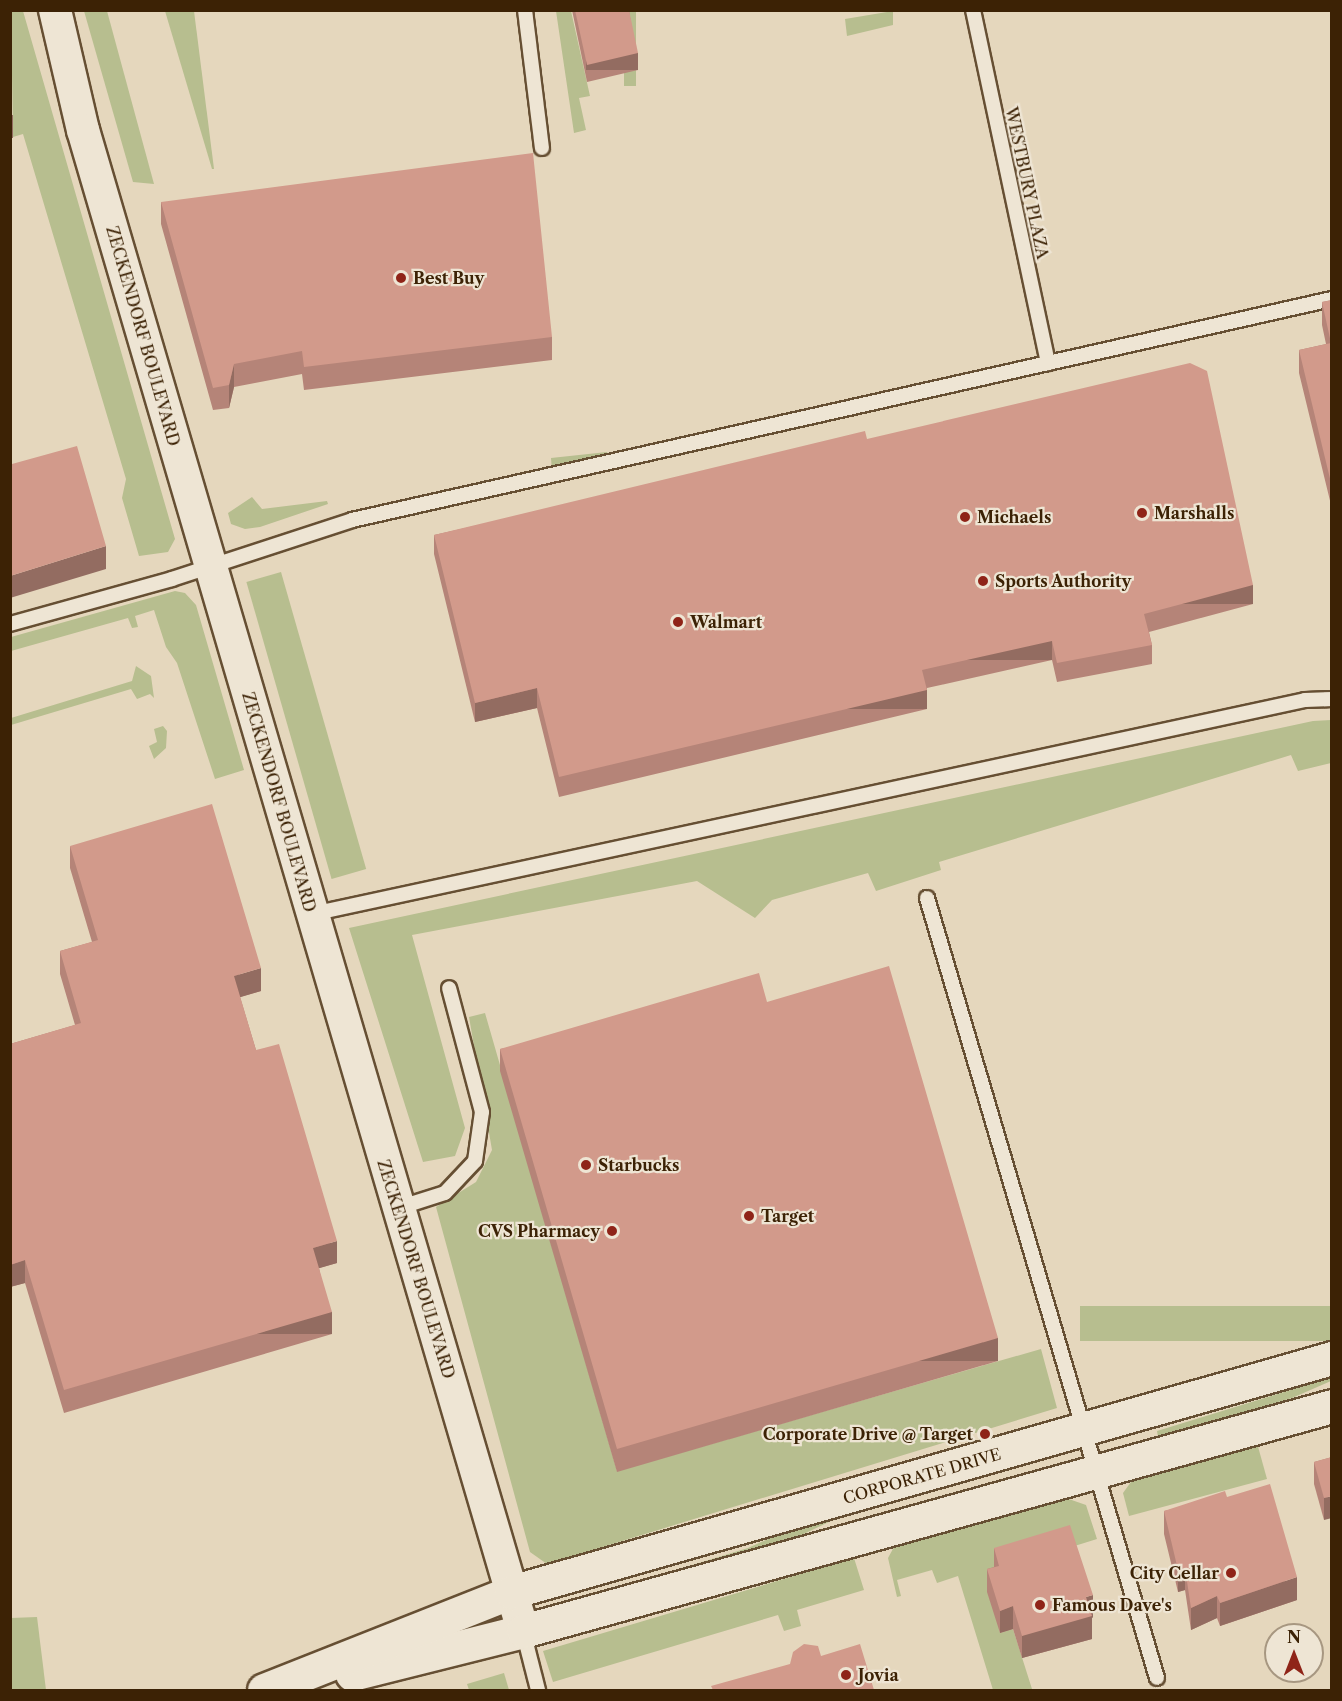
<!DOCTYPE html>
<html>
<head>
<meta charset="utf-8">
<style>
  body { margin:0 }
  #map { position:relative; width:1342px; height:1701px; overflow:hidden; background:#e5d7bd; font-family:"Libre Caslon Text",serif }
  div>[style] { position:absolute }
  .green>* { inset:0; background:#b7be8f; transform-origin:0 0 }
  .roads { filter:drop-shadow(2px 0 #664f33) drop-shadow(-2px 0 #664f33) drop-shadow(0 2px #664f33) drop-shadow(0 -2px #664f33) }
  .service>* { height:14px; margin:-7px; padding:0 7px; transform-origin:7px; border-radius:7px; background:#eee5d4 }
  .tertiary>* { height:32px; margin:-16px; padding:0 16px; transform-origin:16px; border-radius:16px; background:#eee5d4 }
  .secondary>* { height:33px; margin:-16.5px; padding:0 16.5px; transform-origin:16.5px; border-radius:16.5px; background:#eee5d4 }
  .wall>* { inset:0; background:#b58478 }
  .shaded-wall>* { inset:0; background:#936c61; transform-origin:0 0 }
  .building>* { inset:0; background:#d29a8b }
  .dots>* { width:16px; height:16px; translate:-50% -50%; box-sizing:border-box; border:3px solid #eee5d4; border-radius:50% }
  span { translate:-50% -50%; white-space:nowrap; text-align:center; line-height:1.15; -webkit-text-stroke:4.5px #eee5d4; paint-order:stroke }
  .street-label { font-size:16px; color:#3c2205 }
  .poi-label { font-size:16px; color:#3c2205; font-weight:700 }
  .left { translate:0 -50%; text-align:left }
  .right { translate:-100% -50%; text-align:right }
  .frame { position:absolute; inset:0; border:12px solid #3c2205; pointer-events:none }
  .north { position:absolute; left:1264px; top:1623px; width:60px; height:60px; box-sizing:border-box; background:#eee5d4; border:2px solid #a79781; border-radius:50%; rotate:0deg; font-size:16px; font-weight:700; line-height:24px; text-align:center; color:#3c2205 }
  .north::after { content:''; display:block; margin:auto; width:21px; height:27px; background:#8f2418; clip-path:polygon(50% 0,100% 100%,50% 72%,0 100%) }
</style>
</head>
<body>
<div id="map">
  <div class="green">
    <i style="clip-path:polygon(11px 11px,23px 11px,175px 539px,168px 552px,139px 556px,122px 498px,126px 479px,23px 134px,13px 137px)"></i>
    <i style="clip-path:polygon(84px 11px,107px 11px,154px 184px,133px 182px)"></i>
    <i style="clip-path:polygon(165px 11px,194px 11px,214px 169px,212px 169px)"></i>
    <i style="clip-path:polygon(556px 11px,571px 11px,590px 96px,579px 98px,586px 130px,574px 133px)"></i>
    <i style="left:624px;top:11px;width:12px;height:75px"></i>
    <i style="clip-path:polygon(893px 11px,893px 25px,847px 36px,845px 19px)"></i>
    <i style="clip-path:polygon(607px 452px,609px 460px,552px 471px,551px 458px)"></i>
    <i style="clip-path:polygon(252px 497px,262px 509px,327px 501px,328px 504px,260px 527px,245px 529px,231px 524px,228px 513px)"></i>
    <i style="left:281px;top:572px;width:309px;height:36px;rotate:74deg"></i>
    <i style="clip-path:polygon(175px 591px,185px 593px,196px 605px,244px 770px,215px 779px,177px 663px,166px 647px,154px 610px,135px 616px,138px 627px,132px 628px,128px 618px,11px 651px,11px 637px)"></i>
    <i style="clip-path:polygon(136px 666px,151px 676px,154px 698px,150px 694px,137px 699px,131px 689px,11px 725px,11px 718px,132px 681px)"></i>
    <i style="clip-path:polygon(1331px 720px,1331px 763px,1298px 771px,1291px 755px,939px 862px,941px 870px,876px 891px,868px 873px,772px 900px,755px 918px,697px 881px,412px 935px,465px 1128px,455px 1156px,423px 1162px,349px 928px,1313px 721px)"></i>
    <i style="clip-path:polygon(163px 726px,167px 731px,166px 748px,154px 759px,149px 746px,157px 742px,154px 729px)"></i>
    <i style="clip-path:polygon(485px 1013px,617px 1471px,1041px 1349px,1057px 1408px,547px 1564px,530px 1552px,436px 1207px,476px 1182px,492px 1150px,469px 1017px)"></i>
    <i style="left:1331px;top:1306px;width:35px;height:251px;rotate:90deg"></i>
    <i style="clip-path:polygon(1331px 1373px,1331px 1381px,1292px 1398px,1158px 1437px,1157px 1431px,1294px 1389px)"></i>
    <i style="clip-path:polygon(1257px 1443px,1267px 1479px,1129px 1516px,1123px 1493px,1136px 1475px)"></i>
    <i style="clip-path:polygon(1048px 1455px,831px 1521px,772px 1549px,574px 1601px,748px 1548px,806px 1522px)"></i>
    <i style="clip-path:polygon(1063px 1497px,1086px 1505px,1097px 1539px,994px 1571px,1000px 1633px,1013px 1629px,1032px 1689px,993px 1690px,958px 1576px,937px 1583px,932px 1570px,897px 1580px,901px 1596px,897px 1597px,888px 1558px,894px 1547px)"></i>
    <i style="clip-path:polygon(854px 1558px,864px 1590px,797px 1610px,801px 1626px,784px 1631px,778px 1615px,553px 1682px,543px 1651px)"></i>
    <i style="clip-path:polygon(37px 1617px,46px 1690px,11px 1690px,11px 1618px)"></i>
    <i style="clip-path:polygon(504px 1673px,509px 1690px,469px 1690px,467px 1684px)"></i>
  </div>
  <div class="roads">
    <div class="service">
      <i style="left:525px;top:10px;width:139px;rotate:83deg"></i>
      <i style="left:973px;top:10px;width:361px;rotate:78deg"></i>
      <i style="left:10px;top:624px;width:168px;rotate:-15.5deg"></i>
      <i style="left:172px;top:579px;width:189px;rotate:-18.1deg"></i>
      <i style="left:352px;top:520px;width:1005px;rotate:-12.71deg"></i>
      <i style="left:927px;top:898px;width:813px;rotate:73.57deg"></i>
      <i style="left:312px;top:914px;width:1016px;rotate:-12.16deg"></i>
      <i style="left:1305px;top:700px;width:27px;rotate:-2deg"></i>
      <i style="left:398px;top:1208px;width:49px;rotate:-17.7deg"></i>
      <i style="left:445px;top:1193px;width:44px;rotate:-46.8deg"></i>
      <i style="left:475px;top:1161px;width:49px;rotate:-81.9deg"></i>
      <i style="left:482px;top:1112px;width:128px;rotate:-104.9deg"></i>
      <i style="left:523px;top:1631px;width:61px;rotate:75.7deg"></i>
    </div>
    <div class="tertiary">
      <i style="left:55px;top:10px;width:123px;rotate:76.9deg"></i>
      <i style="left:83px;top:130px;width:1564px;rotate:73.66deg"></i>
    </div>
    <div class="secondary">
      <i style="left:352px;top:1674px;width:176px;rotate:-14.1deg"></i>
      <i style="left:523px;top:1631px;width:840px;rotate:-15.54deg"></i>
      <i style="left:264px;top:1690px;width:266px;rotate:-21.6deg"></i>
      <i style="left:511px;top:1592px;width:854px;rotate:-15.91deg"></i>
    </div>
  </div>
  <div class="wall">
    <i style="clip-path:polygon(572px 10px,629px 10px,638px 70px,587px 82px)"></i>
    <i style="clip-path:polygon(161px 202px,552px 337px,552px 360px,304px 390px,302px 374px,234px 387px,229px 408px,213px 410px,161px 224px)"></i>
    <i style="clip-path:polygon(1332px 300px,1332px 509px,1299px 373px,1299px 350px,1326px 344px,1322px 325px,1322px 302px)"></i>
    <i style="clip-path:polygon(867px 439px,1253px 604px,1149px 632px,1152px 645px,1152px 664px,1057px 682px,1052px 660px,927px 688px,927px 709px,559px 797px,537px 708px,475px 722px,434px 554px,434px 535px)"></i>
    <i style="clip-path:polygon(70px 846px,261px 991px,240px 997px,256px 1050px,337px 1263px,319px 1268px,332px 1334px,64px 1413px,25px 1283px,10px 1287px,10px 1044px,75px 1025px,60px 974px,60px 951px,92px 942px,70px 868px)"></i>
    <i style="clip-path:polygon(767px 1002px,998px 1361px,617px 1472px,500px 1071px,500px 1049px)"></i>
    <i style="clip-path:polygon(1332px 1457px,1324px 1520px,1314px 1484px,1314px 1462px)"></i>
    <i style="clip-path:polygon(1227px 1497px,1297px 1600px,1220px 1626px,1217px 1618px,1191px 1630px,1185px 1590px,1178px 1592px,1164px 1534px,1164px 1511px)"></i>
    <i style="clip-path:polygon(994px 1548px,1093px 1617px,1092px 1618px,1092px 1639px,1022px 1658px,1013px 1629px,1000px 1633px,987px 1592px,987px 1569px,994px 1567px)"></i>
  </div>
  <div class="shaded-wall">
    <i style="left:638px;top:53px;width:17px;height:52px;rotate:90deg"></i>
    <i style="left:10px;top:115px;width:3px;height:23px"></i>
    <i style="clip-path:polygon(234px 364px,234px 387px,229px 408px,229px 385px)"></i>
    <i style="clip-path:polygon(106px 546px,106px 569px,10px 598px,10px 576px)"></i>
    <i style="left:1253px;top:585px;width:19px;height:113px;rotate:90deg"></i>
    <i style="left:1052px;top:641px;width:19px;height:133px;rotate:90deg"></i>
    <i style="clip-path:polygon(537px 688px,537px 708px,475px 722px,475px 703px)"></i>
    <i style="left:927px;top:690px;width:19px;height:378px;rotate:90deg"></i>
    <i style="clip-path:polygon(261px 968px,261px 991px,234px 999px,234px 976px)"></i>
    <i style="clip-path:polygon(337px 1241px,337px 1263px,313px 1270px,313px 1248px)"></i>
    <i style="clip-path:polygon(25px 1260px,25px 1283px,10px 1287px,10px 1265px)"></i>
    <i style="left:332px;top:1312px;width:22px;height:279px;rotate:90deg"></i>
    <i style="left:998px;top:1338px;width:23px;height:397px;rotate:90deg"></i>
    <i style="clip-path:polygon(1332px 1496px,1332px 1518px,1324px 1520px,1324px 1498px)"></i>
    <i style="clip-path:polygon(1185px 1568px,1185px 1590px,1178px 1592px,1178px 1570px)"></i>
    <i style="clip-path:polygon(1297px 1577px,1297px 1600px,1220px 1626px,1220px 1603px)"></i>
    <i style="clip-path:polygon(1093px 1595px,1093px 1617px,1092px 1618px,1092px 1639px,1022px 1658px,1022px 1636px,1086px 1597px)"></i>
    <i style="clip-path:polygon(1217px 1596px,1217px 1618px,1191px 1630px,1191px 1608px)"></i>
    <i style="clip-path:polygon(1013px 1606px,1013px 1629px,1000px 1633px,1000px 1611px)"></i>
  </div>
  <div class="building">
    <i style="clip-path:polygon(575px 10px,629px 10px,638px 53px,587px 65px)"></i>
    <i style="clip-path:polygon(533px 153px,552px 337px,304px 367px,302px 351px,234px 364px,229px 385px,213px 388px,161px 202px)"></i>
    <i style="clip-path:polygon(1332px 300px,1332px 487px,1299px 350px,1331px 343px,1322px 302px)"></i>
    <i style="clip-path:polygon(1190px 363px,1207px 371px,1253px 585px,1144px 614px,1152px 645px,1057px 663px,1052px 641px,922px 670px,927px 690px,559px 777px,537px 688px,475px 703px,434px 535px,865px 431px,867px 439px)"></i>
    <i style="clip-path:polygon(77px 446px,106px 546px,10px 576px,10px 459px,12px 464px)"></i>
    <i style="clip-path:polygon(212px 804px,261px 968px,234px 976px,256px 1050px,279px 1044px,337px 1241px,313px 1248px,332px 1312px,64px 1390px,25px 1260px,10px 1265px,10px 1044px,81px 1023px,60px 951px,98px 940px,70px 846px)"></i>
    <i style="clip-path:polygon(889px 966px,998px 1338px,617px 1449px,500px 1049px,759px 973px,767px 1002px)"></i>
    <i style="clip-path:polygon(1332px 1457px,1332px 1496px,1324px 1498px,1314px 1462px)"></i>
    <i style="clip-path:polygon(1270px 1484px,1297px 1577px,1220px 1603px,1217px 1596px,1191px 1608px,1185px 1568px,1178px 1570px,1164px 1511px,1225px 1491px,1227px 1497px)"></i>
    <i style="clip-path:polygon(1070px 1525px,1093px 1595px,1086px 1597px,1092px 1616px,1022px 1636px,1013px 1606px,1000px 1611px,987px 1569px,999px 1566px,994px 1548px)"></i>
    <i style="clip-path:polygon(804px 1644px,818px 1646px,821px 1656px,860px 1644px,874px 1690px,713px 1690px,711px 1686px,790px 1664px,793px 1652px)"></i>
  </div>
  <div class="dots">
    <i style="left:401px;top:278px;background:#8f2418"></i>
    <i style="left:1142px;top:513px;background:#8f2418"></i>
    <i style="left:965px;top:517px;background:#8f2418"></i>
    <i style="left:983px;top:581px;background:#8f2418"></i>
    <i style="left:678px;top:622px;background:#8f2418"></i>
    <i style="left:586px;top:1165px;background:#8f2418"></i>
    <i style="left:749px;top:1216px;background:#8f2418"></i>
    <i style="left:612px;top:1231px;background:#8f2418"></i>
    <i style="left:985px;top:1434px;background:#8f2418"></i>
    <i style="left:1231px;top:1573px;background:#8f2418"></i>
    <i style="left:1040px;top:1605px;background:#8f2418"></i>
    <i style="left:846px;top:1675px;background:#8f2418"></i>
  </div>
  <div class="street-label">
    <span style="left:1027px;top:183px;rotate:78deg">WESTBURY PLAZA</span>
    <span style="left:143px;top:336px;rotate:74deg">ZECKENDORF BOULEVARD</span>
    <span style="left:279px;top:802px;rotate:74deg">ZECKENDORF BOULEVARD</span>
    <span style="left:416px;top:1269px;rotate:73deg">ZECKENDORF BOULEVARD</span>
    <span style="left:922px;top:1476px;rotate:-16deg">CORPORATE DRIVE</span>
  </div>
  <div class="poi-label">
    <span class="left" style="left:413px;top:278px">Best Buy</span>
    <span class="left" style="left:1154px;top:513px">Marshalls</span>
    <span class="left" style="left:977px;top:517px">Michaels</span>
    <span class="left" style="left:995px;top:581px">Sports Authority</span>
    <span class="left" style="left:690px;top:622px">Walmart</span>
    <span class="left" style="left:598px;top:1165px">Starbucks</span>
    <span class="left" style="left:761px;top:1216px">Target</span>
    <span class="right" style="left:600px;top:1231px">CVS Pharmacy</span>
    <span class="right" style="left:973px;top:1434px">Corporate Drive @ Target</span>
    <span class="right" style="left:1219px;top:1573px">City Cellar</span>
    <span class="left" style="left:1052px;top:1605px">Famous Dave's</span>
    <span class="left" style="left:858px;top:1675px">Jovia</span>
  </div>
  <div class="frame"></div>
  <div class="north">N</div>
</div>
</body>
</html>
